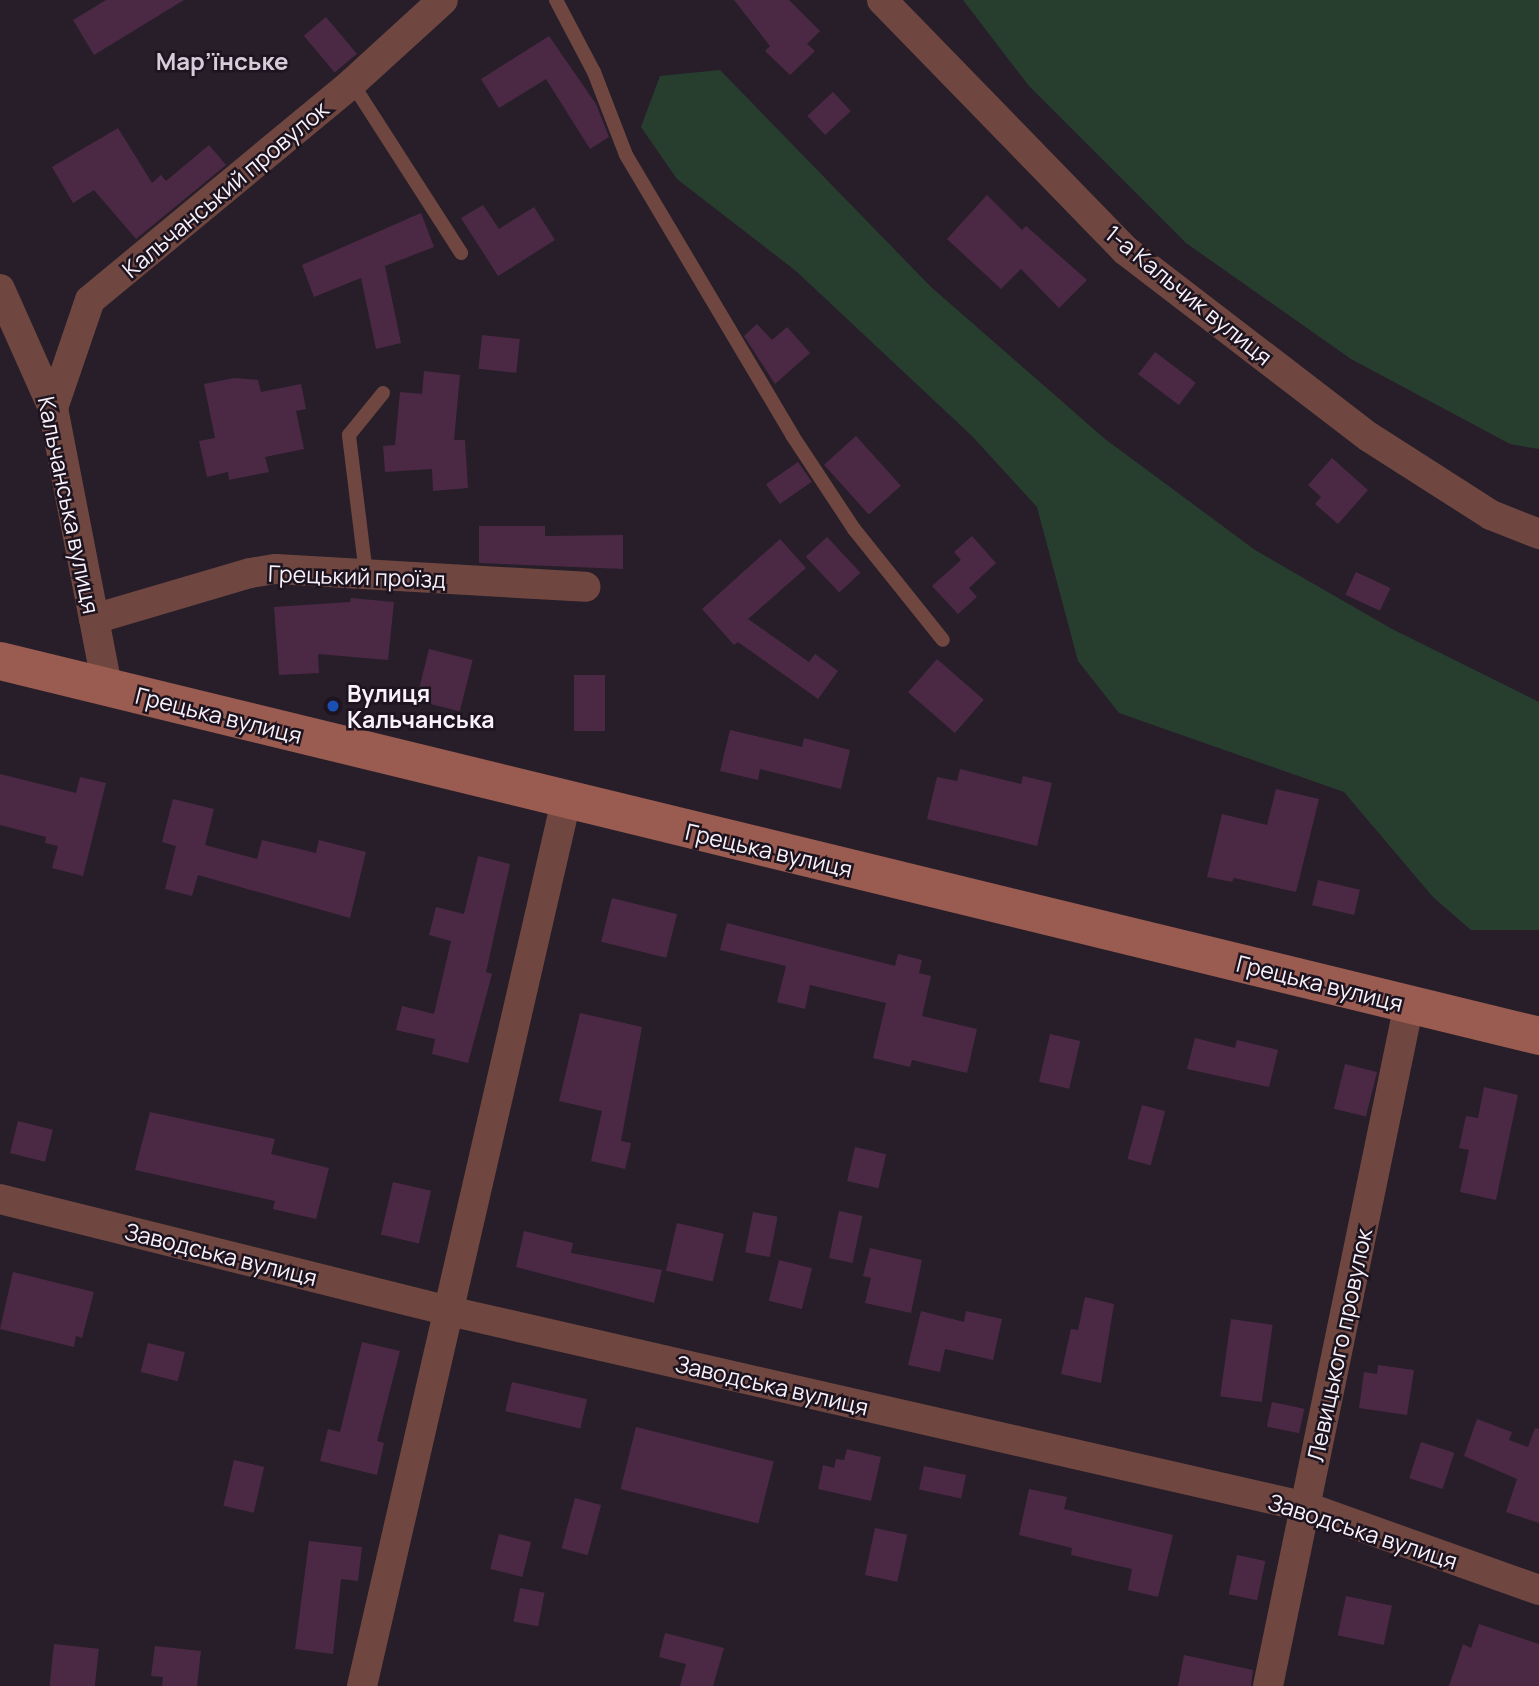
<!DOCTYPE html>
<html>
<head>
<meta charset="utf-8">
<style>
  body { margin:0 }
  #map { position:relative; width:1539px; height:1686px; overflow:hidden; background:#271e29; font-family:Manrope,sans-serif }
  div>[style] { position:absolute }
  .green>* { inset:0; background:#273e2f }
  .building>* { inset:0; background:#4b2945; transform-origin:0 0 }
  .lane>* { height:14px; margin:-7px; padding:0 7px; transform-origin:7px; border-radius:7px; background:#6f4740 }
  .street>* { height:30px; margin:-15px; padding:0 15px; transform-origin:15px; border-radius:15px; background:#6f4740 }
  .secondary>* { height:38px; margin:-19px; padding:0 19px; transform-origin:19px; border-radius:19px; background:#9a5b50 }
  .dots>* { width:19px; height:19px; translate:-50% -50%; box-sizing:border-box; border:4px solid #1d1420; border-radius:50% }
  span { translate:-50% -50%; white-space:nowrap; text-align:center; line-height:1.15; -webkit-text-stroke:5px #1d1420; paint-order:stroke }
  .street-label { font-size:23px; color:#f7f1f9 }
  .poi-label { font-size:23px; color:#f7f1f9; font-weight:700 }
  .left { translate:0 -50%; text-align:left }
  .neighbourhood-label { font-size:24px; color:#d8cbdb; font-weight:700 }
</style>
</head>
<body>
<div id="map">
  <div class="green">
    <i style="clip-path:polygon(963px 0,1539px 0,1539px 449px,1510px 444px,1351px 359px,1186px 243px,1029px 86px)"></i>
    <i style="clip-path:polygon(720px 70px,931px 287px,1105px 439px,1255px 550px,1392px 629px,1539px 702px,1539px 930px,1471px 930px,1433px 897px,1344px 792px,1119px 713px,1078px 661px,1037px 507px,972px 436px,796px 271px,677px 179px,641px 127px,660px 76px)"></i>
  </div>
  <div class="building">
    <i style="clip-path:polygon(106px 0,184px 0,94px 55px,73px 20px)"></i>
    <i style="clip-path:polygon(734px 0,789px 0,820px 31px,807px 44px,815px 51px,790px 75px,765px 51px,770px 46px)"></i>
    <i style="left:326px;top:17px;width:48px;height:29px;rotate:50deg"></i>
    <i style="clip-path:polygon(549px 36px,596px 104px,609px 137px,590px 149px,546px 79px,499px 108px,481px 79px)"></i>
    <i style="left:833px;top:92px;width:26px;height:35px;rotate:47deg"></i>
    <i style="clip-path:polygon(118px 128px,152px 183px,161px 175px,166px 181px,209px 145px,226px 165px,136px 239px,94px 190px,73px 203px,52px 167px)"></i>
    <i style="clip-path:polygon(987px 195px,1022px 230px,1026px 226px,1087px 280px,1059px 308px,1021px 269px,1001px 289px,947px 239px)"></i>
    <i style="clip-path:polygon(483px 205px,499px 229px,534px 207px,555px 240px,498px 276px,461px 218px)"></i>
    <i style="clip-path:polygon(421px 213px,434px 247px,385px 266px,401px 343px,376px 349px,361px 278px,314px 297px,302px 265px)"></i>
    <i style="clip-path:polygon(757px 324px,772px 340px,787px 327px,810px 353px,775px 384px,744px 336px)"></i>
    <i style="left:482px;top:335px;width:38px;height:34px;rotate:6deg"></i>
    <i style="left:1155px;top:352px;width:51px;height:28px;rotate:37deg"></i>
    <i style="clip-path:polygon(424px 371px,460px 375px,454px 440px,465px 440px,468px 488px,433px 491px,432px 469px,385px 472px,383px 446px,395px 445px,400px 392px,422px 394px)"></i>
    <i style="clip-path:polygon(234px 378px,258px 380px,261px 392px,301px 384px,306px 409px,296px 411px,304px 449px,265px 457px,269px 472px,229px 480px,228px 472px,207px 477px,199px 441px,215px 438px,204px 384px)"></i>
    <i style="left:856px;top:436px;width:67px;height:43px;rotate:48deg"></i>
    <i style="clip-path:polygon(1332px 458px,1368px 490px,1338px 524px,1315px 504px,1321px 497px,1308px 485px)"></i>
    <i style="left:798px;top:462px;width:24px;height:39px;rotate:55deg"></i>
    <i style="clip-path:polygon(479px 526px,545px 526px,545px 536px,623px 535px,623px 569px,479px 563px)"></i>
    <i style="clip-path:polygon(972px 536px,996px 563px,969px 588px,977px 597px,958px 614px,932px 586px,961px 560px,954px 552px)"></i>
    <i style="left:827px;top:537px;width:49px;height:29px;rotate:47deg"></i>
    <i style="clip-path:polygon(780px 539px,806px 568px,748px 619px,809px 662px,815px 654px,838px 671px,818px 699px,738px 642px,734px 645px,702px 609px)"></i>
    <i style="left:1356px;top:572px;width:38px;height:25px;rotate:25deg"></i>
    <i style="clip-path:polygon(351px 598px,394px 602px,388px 660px,318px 654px,319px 673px,279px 675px,274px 607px,350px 602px)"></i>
    <i style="left:429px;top:649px;width:45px;height:53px;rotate:14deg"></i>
    <i style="left:937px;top:659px;width:62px;height:44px;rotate:41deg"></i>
    <i style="left:574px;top:675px;width:31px;height:56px"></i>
    <i style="clip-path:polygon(730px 730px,802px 747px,804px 738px,850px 750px,841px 789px,760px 769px,758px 780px,720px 771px)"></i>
    <i style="clip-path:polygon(960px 769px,1021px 784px,1023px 776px,1052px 783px,1037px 846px,927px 819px,937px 777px,957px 781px)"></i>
    <i style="clip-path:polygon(0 774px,76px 793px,80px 777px,106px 783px,83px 876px,52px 868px,58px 846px,45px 843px,46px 837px,0 825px)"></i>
    <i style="clip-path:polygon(1276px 789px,1319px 799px,1296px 892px,1234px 878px,1232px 882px,1207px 877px,1222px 814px,1267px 825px)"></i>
    <i style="clip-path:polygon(173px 799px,214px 809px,205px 845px,257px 859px,262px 840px,316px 853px,319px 840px,366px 852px,350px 918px,198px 875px,192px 896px,165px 889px,176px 846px,162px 842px)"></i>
    <i style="clip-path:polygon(478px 856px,510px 864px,486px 972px,492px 974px,468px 1063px,432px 1054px,435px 1039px,396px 1030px,402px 1006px,434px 1014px,451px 941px,429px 935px,436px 907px,464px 914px)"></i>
    <i style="left:1318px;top:880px;width:43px;height:26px;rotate:13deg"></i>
    <i style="left:612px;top:898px;width:67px;height:45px;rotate:14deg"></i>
    <i style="clip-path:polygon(727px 923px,895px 966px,898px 954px,922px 960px,919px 973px,931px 976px,922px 1016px,977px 1029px,967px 1073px,912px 1060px,910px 1067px,873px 1058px,886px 1003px,810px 985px,805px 1009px,777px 1002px,786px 966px,720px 950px)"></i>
    <i style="clip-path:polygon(580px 1013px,642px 1027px,621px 1141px,631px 1143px,625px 1169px,591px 1161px,602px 1111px,559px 1101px)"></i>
    <i style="left:1050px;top:1034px;width:31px;height:49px;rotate:13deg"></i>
    <i style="clip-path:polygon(1195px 1038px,1235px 1048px,1237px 1040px,1278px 1050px,1269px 1087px,1187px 1069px)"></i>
    <i style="left:1345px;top:1064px;width:33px;height:46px;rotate:14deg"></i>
    <i style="clip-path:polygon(1484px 1087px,1518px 1095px,1496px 1200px,1460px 1192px,1469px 1150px,1459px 1148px,1466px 1116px,1478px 1118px)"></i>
    <i style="left:1142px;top:1105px;width:24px;height:56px;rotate:15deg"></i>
    <i style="clip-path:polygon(150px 1112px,275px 1139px,271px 1154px,329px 1168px,316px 1219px,273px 1209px,275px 1201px,135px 1170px)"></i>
    <i style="left:18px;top:1121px;width:36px;height:33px;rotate:14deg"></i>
    <i style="left:855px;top:1147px;width:32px;height:35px;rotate:13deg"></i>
    <i style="left:393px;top:1182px;width:39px;height:54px;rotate:13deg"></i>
    <i style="left:839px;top:1211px;width:24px;height:48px;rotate:12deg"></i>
    <i style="left:753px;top:1212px;width:25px;height:41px;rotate:11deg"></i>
    <i style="left:677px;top:1223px;width:48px;height:49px;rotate:13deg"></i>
    <i style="clip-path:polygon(524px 1231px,573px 1243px,571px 1253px,662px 1270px,654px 1303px,516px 1267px)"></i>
    <i style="clip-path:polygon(870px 1248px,922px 1260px,911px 1313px,865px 1303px,871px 1278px,863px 1276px)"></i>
    <i style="left:779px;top:1260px;width:34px;height:42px;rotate:14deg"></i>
    <i style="clip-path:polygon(13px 1272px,94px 1292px,82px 1338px,76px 1336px,74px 1347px,0 1329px)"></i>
    <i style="clip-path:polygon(1085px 1297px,1114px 1304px,1101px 1383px,1061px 1374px,1071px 1329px,1078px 1330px)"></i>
    <i style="clip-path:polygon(921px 1311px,964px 1322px,966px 1311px,1002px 1319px,993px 1360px,945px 1349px,940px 1372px,908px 1365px)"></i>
    <i style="left:1231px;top:1319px;width:42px;height:78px;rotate:8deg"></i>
    <i style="clip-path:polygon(362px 1342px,400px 1351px,377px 1441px,384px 1443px,377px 1475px,320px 1461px,328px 1429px,340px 1432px)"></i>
    <i style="left:148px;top:1343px;width:38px;height:30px;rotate:14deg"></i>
    <i style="clip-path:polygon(1378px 1365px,1414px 1370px,1407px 1415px,1359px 1408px,1364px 1372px,1377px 1374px)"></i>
    <i style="left:512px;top:1382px;width:77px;height:30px;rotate:13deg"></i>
    <i style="left:1272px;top:1402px;width:33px;height:25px;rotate:12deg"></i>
    <i style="clip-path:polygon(1477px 1419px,1512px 1432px,1509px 1440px,1528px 1447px,1535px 1428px,1539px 1429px,1539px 1523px,1506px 1512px,1517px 1479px,1464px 1456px)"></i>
    <i style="left:636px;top:1427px;width:142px;height:64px;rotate:14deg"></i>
    <i style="left:1421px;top:1442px;width:35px;height:38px;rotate:18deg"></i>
    <i style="clip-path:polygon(847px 1449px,881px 1457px,871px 1501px,818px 1489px,823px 1465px,834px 1468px,836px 1459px,844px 1460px)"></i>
    <i style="left:234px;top:1460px;width:31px;height:47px;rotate:13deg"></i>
    <i style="left:924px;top:1466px;width:43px;height:24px;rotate:12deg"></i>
    <i style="clip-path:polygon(1029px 1489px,1067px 1497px,1064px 1509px,1173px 1535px,1158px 1597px,1128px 1590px,1132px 1569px,1071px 1555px,1072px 1548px,1019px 1535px)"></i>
    <i style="left:575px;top:1498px;width:27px;height:52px;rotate:15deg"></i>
    <i style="left:875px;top:1528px;width:33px;height:48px;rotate:12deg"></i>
    <i style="left:499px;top:1534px;width:33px;height:36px;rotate:14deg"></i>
    <i style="clip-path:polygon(309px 1541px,362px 1547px,358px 1581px,341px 1579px,333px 1654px,295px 1649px)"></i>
    <i style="left:1237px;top:1555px;width:29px;height:40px;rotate:12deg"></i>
    <i style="left:520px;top:1588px;width:25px;height:34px;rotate:11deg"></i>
    <i style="left:1346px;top:1596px;width:47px;height:40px;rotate:12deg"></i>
    <i style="clip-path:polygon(1479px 1624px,1539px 1644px,1539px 1686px,1449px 1686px,1463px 1644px,1471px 1648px)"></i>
    <i style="clip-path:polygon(665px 1633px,724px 1648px,713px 1686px,680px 1686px,686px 1664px,659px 1657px)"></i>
    <i style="left:54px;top:1644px;width:45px;height:42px;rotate:6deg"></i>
    <i style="clip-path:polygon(155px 1646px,201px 1651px,197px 1686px,162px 1686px,163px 1677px,151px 1676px)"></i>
    <i style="clip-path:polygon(1184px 1655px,1253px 1670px,1251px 1686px,1178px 1686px)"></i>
  </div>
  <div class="lane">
    <i style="left:556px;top:0;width:81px;rotate:62.2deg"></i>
    <i style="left:594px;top:72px;width:89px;rotate:68.9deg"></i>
    <i style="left:626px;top:155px;width:326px;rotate:59.3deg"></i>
    <i style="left:792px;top:435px;width:113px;rotate:56.6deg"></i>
    <i style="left:854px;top:529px;width:142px;rotate:51.3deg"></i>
    <i style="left:352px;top:83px;width:202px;rotate:57.3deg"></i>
    <i style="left:366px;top:574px;width:140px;rotate:-97deg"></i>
    <i style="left:349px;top:435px;width:54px;rotate:-51deg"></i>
  </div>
  <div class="street">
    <i style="left:882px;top:0;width:349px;rotate:45.8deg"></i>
    <i style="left:1125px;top:250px;width:307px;rotate:37.5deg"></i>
    <i style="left:1369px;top:437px;width:145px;rotate:32.6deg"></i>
    <i style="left:1491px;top:515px;width:52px;rotate:21.6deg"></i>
    <i style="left:0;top:289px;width:130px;rotate:66deg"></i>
    <i style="left:53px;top:408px;width:284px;rotate:79deg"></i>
    <i style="left:53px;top:408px;width:114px;rotate:-71.1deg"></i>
    <i style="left:90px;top:300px;width:340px;rotate:-39.6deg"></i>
    <i style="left:352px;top:83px;width:123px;rotate:-42.4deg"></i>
    <i style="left:94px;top:619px;width:163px;rotate:-16.4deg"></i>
    <i style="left:250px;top:573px;width:26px;rotate:-9deg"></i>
    <i style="left:276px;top:569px;width:310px;rotate:3.3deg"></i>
    <i style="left:0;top:1199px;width:463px;rotate:14deg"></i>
    <i style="left:449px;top:1311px;width:879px;rotate:12.88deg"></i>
    <i style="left:1306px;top:1507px;width:247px;rotate:19.6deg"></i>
    <i style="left:362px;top:1686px;width:908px;rotate:-77.02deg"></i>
    <i style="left:1268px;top:1686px;width:696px;rotate:-78.32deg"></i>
  </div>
  <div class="secondary">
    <i style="left:0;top:661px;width:1584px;rotate:13.69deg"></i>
  </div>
  <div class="dots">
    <i style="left:333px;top:706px;background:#1a4fb4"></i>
  </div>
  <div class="street-label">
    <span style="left:225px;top:189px;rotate:-40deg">Кальчанський провулок</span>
    <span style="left:1189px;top:295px;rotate:39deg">1-а Кальчик вулиця</span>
    <span style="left:69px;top:505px;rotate:78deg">Кальчанська вулиця</span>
    <span style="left:357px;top:576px;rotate:2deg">Грецький проїзд</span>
    <span style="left:219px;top:715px;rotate:14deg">Грецька вулиця</span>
    <span style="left:769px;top:850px;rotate:13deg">Грецька вулиця</span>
    <span style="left:1320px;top:983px;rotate:14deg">Грецька вулиця</span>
    <span style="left:221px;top:1254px;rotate:14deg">Заводська вулиця</span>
    <span style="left:1339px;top:1345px;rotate:-78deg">Левицького провулок</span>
    <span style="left:772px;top:1385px;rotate:13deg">Заводська вулиця</span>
    <span style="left:1363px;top:1531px;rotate:18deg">Заводська вулиця</span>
  </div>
  <div class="poi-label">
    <span class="left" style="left:347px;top:706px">Вулиця<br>Кальчанська</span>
  </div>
  <div class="neighbourhood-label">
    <span style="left:222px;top:61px">Мар’їнське</span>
  </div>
</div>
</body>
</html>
